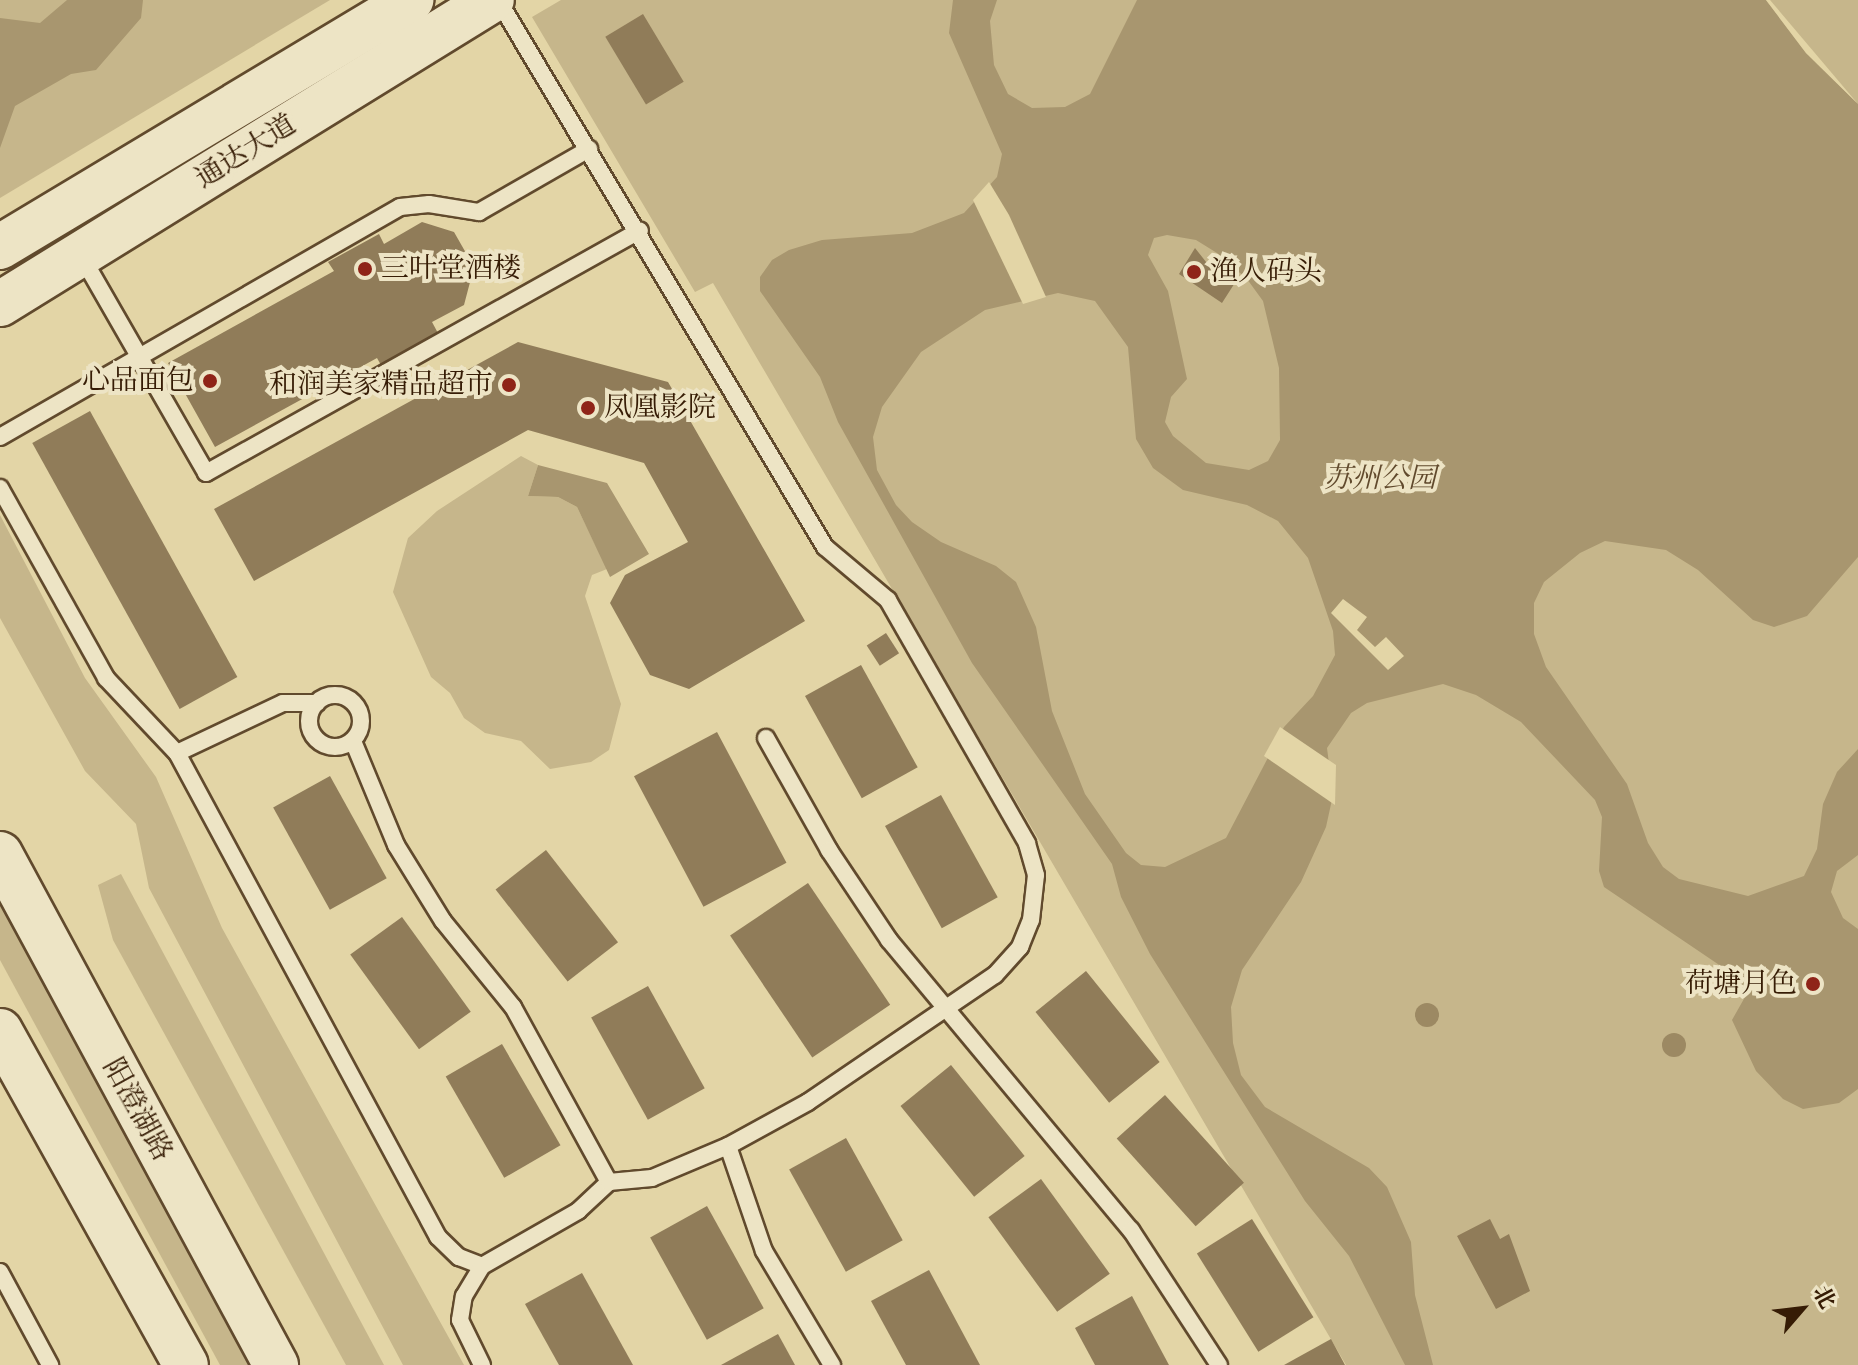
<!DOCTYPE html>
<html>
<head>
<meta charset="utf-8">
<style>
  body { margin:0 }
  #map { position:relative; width:1858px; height:1365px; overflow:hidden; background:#e3d5a6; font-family:"Libre Bodoni","Noto Serif SC",serif }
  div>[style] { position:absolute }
  .green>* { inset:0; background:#c6b68b }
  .water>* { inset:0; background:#a8966f }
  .pier>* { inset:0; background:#e3d5a6 }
  .building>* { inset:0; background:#907c59; transform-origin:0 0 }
  .roads { filter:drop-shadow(2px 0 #614a2d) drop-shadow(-2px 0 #614a2d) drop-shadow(0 2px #614a2d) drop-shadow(0 -2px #614a2d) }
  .service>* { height:16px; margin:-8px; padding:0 8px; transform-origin:8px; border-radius:8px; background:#ede4c5 }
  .service>.ring { margin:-8px; padding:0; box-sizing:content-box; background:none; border:16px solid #ede4c5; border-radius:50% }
  .secondary>* { height:44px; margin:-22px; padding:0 22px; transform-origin:22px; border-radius:22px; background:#ede4c5 }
  .trees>* { width:24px; height:24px; margin:-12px; border-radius:50%; background:#9c8963 }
  .dots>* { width:22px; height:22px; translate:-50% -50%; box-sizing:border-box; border:4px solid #ede4c5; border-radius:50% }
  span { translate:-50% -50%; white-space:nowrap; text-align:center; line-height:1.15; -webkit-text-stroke:8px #ede4c5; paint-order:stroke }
  .street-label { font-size:28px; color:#361c05 }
  .poi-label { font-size:28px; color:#361c05 }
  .left { translate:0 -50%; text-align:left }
  .right { translate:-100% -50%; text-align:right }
  .park-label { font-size:28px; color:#614a2d; font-style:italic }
  .north { position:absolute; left:1762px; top:1269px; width:80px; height:80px; -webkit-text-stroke:6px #ede4c5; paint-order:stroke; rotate:62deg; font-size:22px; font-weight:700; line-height:32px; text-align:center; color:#361c05 }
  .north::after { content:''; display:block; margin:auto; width:28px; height:36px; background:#361c05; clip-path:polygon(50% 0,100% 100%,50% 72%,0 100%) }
</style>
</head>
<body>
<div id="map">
  <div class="green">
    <i style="clip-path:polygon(0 0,330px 0,0 198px)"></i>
    <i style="clip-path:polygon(561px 0,1858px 0,1858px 1365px,1346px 1365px,713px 283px,695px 292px,532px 17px)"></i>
    <i style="clip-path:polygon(521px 456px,538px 465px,528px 496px,558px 497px,577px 507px,607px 569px,592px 575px,585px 596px,621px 704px,609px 750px,591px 762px,550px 769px,521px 741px,485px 733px,464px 718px,450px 693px,431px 677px,393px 592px,408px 538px,437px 511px)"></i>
    <i style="clip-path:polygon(0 515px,85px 678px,156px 777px,222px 928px,464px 1365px,403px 1365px,149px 888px,136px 824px,85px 771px,0 618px)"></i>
    <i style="clip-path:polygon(121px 874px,384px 1365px,346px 1365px,113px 940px,98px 885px)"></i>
    <i style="clip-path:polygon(0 887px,259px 1365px,220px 1365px,0 960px)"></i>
  </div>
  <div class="water">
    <i style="clip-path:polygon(67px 0,143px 0,141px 18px,96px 70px,71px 74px,15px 106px,0 148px,0 18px,40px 23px)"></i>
    <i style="clip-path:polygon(evenodd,953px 0,997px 0,990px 21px,994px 65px,1008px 94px,1032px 108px,1065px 107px,1090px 94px,1137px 0,1766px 0,1806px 53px,1858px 104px,1858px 557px,1807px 616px,1774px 627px,1753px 620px,1698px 570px,1666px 550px,1605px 541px,1580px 553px,1544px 582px,1534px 603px,1534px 634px,1546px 667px,1627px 784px,1648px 843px,1663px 867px,1679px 879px,1748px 896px,1804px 876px,1817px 849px,1823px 804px,1837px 772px,1858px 749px,1858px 855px,1837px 871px,1831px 892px,1843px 918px,1858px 929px,1858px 1089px,1839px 1103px,1803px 1109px,1783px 1099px,1756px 1071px,1732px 1020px,1745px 997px,1737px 977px,1604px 887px,1599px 871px,1602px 817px,1595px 800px,1521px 722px,1476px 695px,1443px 684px,1367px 703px,1351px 713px,1327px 748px,1333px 795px,1326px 827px,1301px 882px,1242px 970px,1231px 1007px,1233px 1043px,1241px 1075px,1265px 1107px,1369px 1168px,1387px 1187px,1411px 1242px,1415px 1295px,1433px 1365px,1405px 1365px,1349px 1256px,1305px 1201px,1150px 954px,1121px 897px,1112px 864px,972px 663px,838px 422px,820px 377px,760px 291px,760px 277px,772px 260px,789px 250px,822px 240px,912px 233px,964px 213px,997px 177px,1002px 154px,949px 33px,953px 0,1167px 235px,1196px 240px,1217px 253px,1247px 279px,1263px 301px,1279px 368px,1280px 440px,1268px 461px,1249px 470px,1206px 463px,1173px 436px,1165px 422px,1171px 397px,1187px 379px,1168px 291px,1148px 255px,1154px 238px,1167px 235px,953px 0,1058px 293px,1095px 301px,1128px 347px,1136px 439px,1153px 468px,1183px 490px,1247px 505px,1278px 521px,1308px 558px,1333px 631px,1335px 655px,1313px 696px,1284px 727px,1226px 838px,1165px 867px,1141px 865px,1126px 853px,1085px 794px,1052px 711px,1036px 627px,1016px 582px,996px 566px,941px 542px,912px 522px,896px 505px,877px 470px,873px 437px,882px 407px,921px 352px,985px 310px,1058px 293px)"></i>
    <i style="clip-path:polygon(538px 465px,607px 483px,649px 554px,610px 577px,577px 507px,558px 497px,528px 496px)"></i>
  </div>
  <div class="pier">
    <i style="clip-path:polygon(1766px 0,1770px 0,1858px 104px,1806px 53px)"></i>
    <i style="clip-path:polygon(989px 182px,1009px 215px,1046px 297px,1023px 304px,973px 200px)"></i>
    <i style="clip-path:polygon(1343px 599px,1367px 617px,1357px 630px,1375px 647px,1386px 637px,1404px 656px,1388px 670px,1331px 613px)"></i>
    <i style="clip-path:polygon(1280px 727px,1336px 765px,1335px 805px,1264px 756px)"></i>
  </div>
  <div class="building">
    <i style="left:643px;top:14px;width:79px;height:44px;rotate:59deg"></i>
    <i style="clip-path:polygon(422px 222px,454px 232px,474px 267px,464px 305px,432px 322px,439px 335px,382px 367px,377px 358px,215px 447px,168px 363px,334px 271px,328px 262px,379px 234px,384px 244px)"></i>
    <i style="clip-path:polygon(1195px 248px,1214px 272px,1226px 268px,1238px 278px,1222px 303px,1179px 274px)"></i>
    <i style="clip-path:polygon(518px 342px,668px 382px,805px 621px,689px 689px,650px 675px,610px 603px,625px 575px,688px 542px,644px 463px,528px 430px,254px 581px,214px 509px)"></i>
    <i style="left:90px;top:411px;width:304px;height:66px;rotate:61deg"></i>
    <i style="left:886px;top:633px;width:24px;height:23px;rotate:57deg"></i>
    <i style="left:861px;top:665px;width:117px;height:64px;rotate:61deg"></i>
    <i style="left:717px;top:732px;width:148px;height:94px;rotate:62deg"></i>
    <i style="left:330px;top:776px;width:117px;height:65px;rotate:61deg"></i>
    <i style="left:941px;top:795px;width:117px;height:64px;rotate:61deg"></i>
    <i style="left:546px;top:850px;width:117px;height:64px;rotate:52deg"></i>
    <i style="left:808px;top:883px;width:147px;height:94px;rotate:56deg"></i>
    <i style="left:402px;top:917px;width:117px;height:64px;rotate:54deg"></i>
    <i style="left:1086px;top:971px;width:117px;height:65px;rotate:51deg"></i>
    <i style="left:648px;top:986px;width:117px;height:65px;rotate:61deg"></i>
    <i style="left:502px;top:1044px;width:117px;height:65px;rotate:60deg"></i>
    <i style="left:951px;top:1065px;width:117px;height:65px;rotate:51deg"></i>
    <i style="left:1165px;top:1095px;width:118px;height:65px;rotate:48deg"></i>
    <i style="left:846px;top:1138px;width:117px;height:65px;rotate:61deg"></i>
    <i style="left:1041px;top:1179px;width:117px;height:65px;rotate:54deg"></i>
    <i style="left:707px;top:1206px;width:117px;height:65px;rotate:61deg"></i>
    <i style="left:1252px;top:1219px;width:116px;height:65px;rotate:58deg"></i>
    <i style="clip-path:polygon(1490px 1219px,1500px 1239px,1509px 1234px,1530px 1291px,1496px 1309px,1457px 1236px)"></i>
    <i style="clip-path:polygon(929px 1270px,980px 1365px,906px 1365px,871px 1301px)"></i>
    <i style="clip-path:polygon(582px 1273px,633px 1365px,559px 1365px,525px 1304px)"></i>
    <i style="clip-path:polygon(1132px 1296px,1169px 1365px,1095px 1365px,1075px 1328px)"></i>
    <i style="clip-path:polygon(778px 1334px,795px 1365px,721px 1365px)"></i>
    <i style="clip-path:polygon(1331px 1339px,1345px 1365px,1284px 1365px)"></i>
  </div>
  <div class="roads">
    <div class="service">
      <i style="left:82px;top:257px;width:249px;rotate:60.1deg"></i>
      <i style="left:206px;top:473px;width:497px;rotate:-29.2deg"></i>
      <i style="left:0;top:437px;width:461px;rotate:-29.9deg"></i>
      <i style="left:400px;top:207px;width:29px;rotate:-6deg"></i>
      <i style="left:429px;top:204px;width:51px;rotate:9.1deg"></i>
      <i style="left:479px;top:212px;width:127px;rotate:-29.8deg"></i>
      <i style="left:0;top:488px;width:218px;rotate:60.8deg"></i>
      <i style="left:106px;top:678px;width:103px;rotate:46.6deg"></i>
      <i style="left:177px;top:753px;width:550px;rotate:61.66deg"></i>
      <i style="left:438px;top:1237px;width:29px;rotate:44deg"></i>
      <i style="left:459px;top:1257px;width:25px;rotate:21deg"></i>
      <i style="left:482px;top:1266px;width:111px;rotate:-29.8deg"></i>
      <i style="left:578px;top:1211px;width:42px;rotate:-43.1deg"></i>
      <i class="ring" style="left:309px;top:695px;width:36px;height:36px"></i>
      <i style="left:766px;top:738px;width:129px;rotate:60.6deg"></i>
      <i style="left:829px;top:850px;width:108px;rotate:56.3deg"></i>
      <i style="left:889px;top:940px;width:378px;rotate:50.2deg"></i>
      <i style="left:1131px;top:1230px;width:161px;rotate:56.9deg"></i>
      <i style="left:353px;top:741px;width:113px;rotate:67.5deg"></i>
      <i style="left:396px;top:845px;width:89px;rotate:58.3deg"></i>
      <i style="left:443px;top:921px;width:111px;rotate:50.9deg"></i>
      <i style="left:513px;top:1007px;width:200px;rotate:61.3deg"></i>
      <i style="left:609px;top:1182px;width:43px;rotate:-5.3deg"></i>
      <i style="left:652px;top:1178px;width:82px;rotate:-22.8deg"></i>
      <i style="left:728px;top:1146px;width:91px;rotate:-28.8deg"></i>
      <i style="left:808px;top:1102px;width:226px;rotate:-34.2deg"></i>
      <i style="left:995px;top:975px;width:38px;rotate:-48deg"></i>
      <i style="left:1020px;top:947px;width:29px;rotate:-68deg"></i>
      <i style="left:1031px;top:920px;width:45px;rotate:-83.7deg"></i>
      <i style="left:1036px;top:875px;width:33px;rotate:-106deg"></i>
      <i style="left:1027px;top:843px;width:280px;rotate:-119.8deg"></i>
      <i style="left:888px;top:600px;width:82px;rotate:-139.9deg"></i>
      <i style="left:825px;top:547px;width:637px;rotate:-120.87deg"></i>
      <i style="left:177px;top:753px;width:117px;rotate:-25.3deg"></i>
      <i style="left:283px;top:703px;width:34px"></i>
      <i style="left:728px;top:1146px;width:111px;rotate:71.1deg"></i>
      <i style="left:764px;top:1251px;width:133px;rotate:59.2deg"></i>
      <i style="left:0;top:1272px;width:106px;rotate:61.7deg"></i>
      <i style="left:482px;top:1365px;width:50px;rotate:-116.1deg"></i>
      <i style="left:460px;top:1320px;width:24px;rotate:-81deg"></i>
      <i style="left:464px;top:1296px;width:35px;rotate:-59deg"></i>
    </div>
    <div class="secondary">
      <i style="left:0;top:247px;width:480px;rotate:-31deg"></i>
      <i style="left:0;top:304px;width:578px;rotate:-31.71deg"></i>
      <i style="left:0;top:854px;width:581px;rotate:61.63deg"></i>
      <i style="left:0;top:1031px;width:382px;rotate:60.9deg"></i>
    </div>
  </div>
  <div class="trees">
    <i style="left:1427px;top:1015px"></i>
    <i style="left:1674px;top:1045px"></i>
  </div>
  <div class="dots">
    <i style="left:365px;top:269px;background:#8f2418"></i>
    <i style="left:1194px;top:272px;background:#8f2418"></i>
    <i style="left:210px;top:381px;background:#8f2418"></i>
    <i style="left:509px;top:385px;background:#8f2418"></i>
    <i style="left:588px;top:408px;background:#8f2418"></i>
    <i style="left:1813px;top:984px;background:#8f2418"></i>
  </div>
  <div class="street-label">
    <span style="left:246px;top:152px;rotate:-32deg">通达大道</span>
    <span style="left:137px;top:1110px;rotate:61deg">阳澄湖路</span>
  </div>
  <div class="poi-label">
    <span class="left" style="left:381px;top:269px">三叶堂酒楼</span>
    <span class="left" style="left:1210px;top:272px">渔人码头</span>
    <span class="right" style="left:194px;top:381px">心品面包</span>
    <span class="right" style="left:493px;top:385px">和润美家精品超市</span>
    <span class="left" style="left:604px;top:408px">凤凰影院</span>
    <span class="right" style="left:1797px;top:984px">荷塘月色</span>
  </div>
  <div class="park-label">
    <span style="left:1380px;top:479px">苏州公园</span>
  </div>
  <div class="north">北</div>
</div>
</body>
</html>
